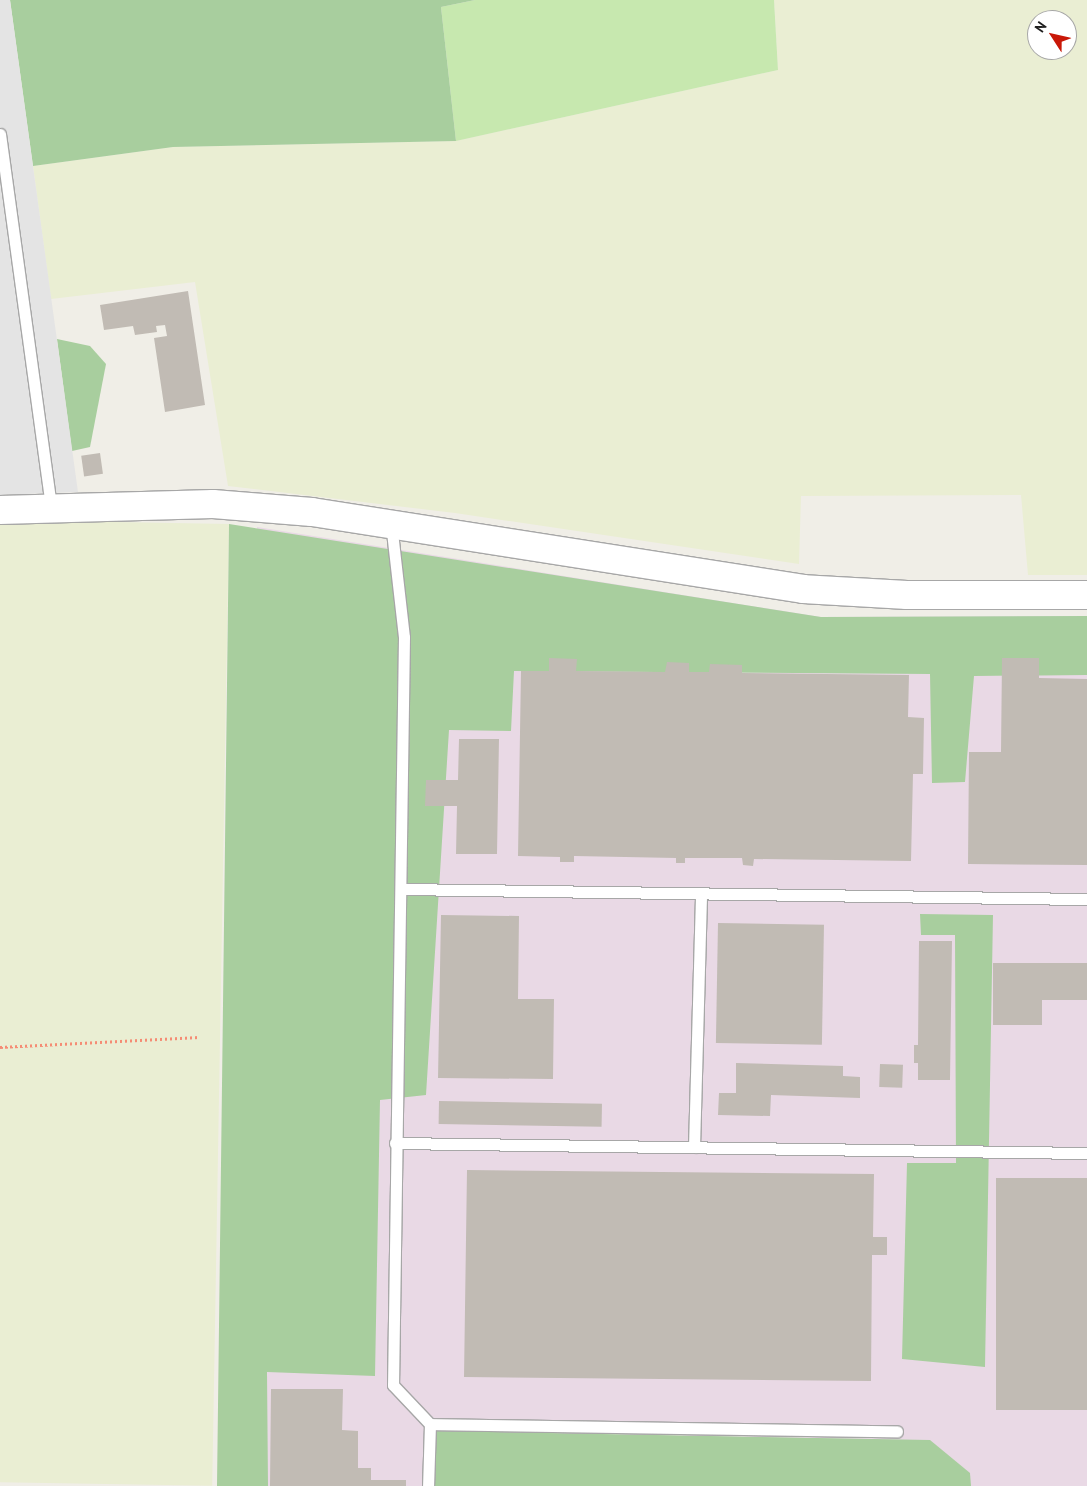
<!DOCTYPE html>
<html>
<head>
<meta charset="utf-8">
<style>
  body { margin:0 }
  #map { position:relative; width:1087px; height:1486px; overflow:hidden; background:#f0eee7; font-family:"PT Sans",sans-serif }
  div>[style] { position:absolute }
  .industrial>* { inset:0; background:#e9d9e5 }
  .farmland>* { inset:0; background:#eaeed3; transform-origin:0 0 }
  .grass>* { inset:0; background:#c7e8af }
  .forest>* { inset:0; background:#a8ce9e }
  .parking>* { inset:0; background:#e4e4e4 }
  .building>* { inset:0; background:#c1bbb4; transform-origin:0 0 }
  .path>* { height:3px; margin-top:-1.5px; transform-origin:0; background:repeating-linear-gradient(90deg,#f58c74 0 2.5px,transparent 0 5px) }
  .roads { filter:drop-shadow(1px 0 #a7a7a7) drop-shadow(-1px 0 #a7a7a7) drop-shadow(0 1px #a7a7a7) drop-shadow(0 -1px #a7a7a7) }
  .service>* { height:11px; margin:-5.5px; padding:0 5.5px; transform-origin:5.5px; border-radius:5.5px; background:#fff }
  .tertiary>* { height:28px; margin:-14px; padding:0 14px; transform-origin:14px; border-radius:14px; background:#fff }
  span { translate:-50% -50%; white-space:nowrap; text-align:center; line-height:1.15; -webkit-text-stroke:4.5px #fff; paint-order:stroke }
  .north { position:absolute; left:1027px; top:10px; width:50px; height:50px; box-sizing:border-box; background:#fff; border:1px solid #a6a6a6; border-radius:50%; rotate:305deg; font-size:14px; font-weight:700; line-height:20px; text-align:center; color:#202020 }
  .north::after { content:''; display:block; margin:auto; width:18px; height:22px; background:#c91808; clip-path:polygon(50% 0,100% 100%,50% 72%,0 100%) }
</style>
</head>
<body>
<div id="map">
  <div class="industrial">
    <i style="clip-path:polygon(257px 527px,821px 617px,1087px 616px,1087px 1486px,249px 1486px)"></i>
  </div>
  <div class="farmland">
    <i style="clip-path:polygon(evenodd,774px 0,1087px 0,1087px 575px,1028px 575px,1021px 495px,801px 496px,799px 564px,455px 513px,228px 486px,195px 282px,51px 299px,33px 166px,173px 147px,456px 141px,778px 70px,774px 0,1037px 20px,1067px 20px,1067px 50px,1037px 50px,1037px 20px)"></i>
    <i style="left:229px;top:524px;width:962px;height:229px;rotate:91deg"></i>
  </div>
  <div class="grass">
    <i style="clip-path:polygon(475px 0,774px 0,778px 70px,456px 141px,441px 7px)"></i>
  </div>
  <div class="forest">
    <i style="clip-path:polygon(10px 0,475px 0,441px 7px,456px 141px,173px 147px,33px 166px)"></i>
    <i style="clip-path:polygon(57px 339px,90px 346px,106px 364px,90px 447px,72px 451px)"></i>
    <i style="clip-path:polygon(229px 524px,821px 617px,1087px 616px,1087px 675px,974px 676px,965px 782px,932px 783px,930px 674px,514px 671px,511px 731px,449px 730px,426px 1095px,380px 1100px,375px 1376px,267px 1372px,268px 1486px,217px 1486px)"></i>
    <i style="clip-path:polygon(920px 914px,993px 915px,985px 1367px,902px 1359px,907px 1163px,956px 1163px,955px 935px,921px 935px)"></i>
    <i style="clip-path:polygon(435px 1431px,930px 1440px,970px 1473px,971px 1486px,435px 1486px)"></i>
  </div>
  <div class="parking">
    <i style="clip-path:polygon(0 0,10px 0,78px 492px,0 495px)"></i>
  </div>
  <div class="building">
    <i style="clip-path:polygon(188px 291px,205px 405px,165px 412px,154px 338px,167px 336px,165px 325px,156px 326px,157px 332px,135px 335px,133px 326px,104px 330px,100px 305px)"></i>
    <i style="left:100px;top:453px;width:21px;height:19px;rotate:82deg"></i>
    <i style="clip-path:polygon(549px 658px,577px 659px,576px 671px,665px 672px,667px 662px,689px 663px,689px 672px,709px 672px,710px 664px,742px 665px,742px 673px,909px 675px,908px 717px,924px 718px,923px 774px,913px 774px,911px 861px,754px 859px,753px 866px,743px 865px,742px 858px,685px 858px,685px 863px,676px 863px,676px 858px,574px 856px,574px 862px,560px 862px,560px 857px,518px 856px,521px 671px,549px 671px)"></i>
    <i style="clip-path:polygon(1002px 658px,1039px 658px,1039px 678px,1087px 679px,1087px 865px,968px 864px,969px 752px,1001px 752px)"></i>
    <i style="clip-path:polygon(459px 739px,499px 739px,497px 854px,456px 854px,457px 806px,425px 806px,426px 780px,458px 780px)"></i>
    <i style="clip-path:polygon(441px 915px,519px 916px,518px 999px,554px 999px,553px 1079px,438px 1078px)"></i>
    <i style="left:718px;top:923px;width:106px;height:120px;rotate:1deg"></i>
    <i style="clip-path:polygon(919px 941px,952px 941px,950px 1080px,918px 1080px,918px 1063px,914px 1063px,914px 1045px,918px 1045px)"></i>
    <i style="clip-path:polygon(993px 963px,1087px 963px,1087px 1000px,1042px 1000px,1042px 1025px,993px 1025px)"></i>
    <i style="clip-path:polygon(736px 1063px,843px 1066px,843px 1076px,860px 1077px,860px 1098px,771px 1095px,770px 1116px,718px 1115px,719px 1093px,736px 1093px)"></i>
    <i style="left:880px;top:1064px;width:23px;height:23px;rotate:2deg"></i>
    <i style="left:439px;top:1101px;width:163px;height:23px;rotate:1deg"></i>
    <i style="clip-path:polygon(467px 1170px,874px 1174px,873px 1237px,887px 1237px,887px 1255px,872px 1255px,871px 1381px,464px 1377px)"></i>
    <i style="left:996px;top:1178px;width:91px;height:232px"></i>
    <i style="clip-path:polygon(271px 1389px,343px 1389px,342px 1430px,358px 1431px,358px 1468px,371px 1468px,371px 1480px,406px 1480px,406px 1486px,270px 1486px)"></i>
  </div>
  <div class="path">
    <i style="left:0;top:1047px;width:200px;rotate:-2.9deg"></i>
  </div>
  <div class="roads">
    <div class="service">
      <i style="left:0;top:134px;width:377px;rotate:82.2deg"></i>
      <i style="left:391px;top:523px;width:115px;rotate:83.5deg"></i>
      <i style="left:404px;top:637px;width:748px;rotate:90.84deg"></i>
      <i style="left:393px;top:1385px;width:54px;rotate:46.5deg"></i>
      <i style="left:430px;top:1424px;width:62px;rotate:91.8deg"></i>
      <i style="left:401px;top:889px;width:686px;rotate:0.84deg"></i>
      <i style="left:395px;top:1143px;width:692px;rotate:0.83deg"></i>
      <i style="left:694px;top:1147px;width:254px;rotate:-88.4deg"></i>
      <i style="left:430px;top:1424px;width:467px;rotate:0.9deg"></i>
    </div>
    <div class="tertiary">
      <i style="left:0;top:510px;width:213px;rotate:-1.6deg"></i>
      <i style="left:213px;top:504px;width:99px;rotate:4.6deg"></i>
      <i style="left:312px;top:512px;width:497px;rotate:8.9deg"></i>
      <i style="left:803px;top:589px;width:104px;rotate:3.3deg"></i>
      <i style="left:907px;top:595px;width:180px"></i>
    </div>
  </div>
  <div class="north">N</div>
</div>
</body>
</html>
